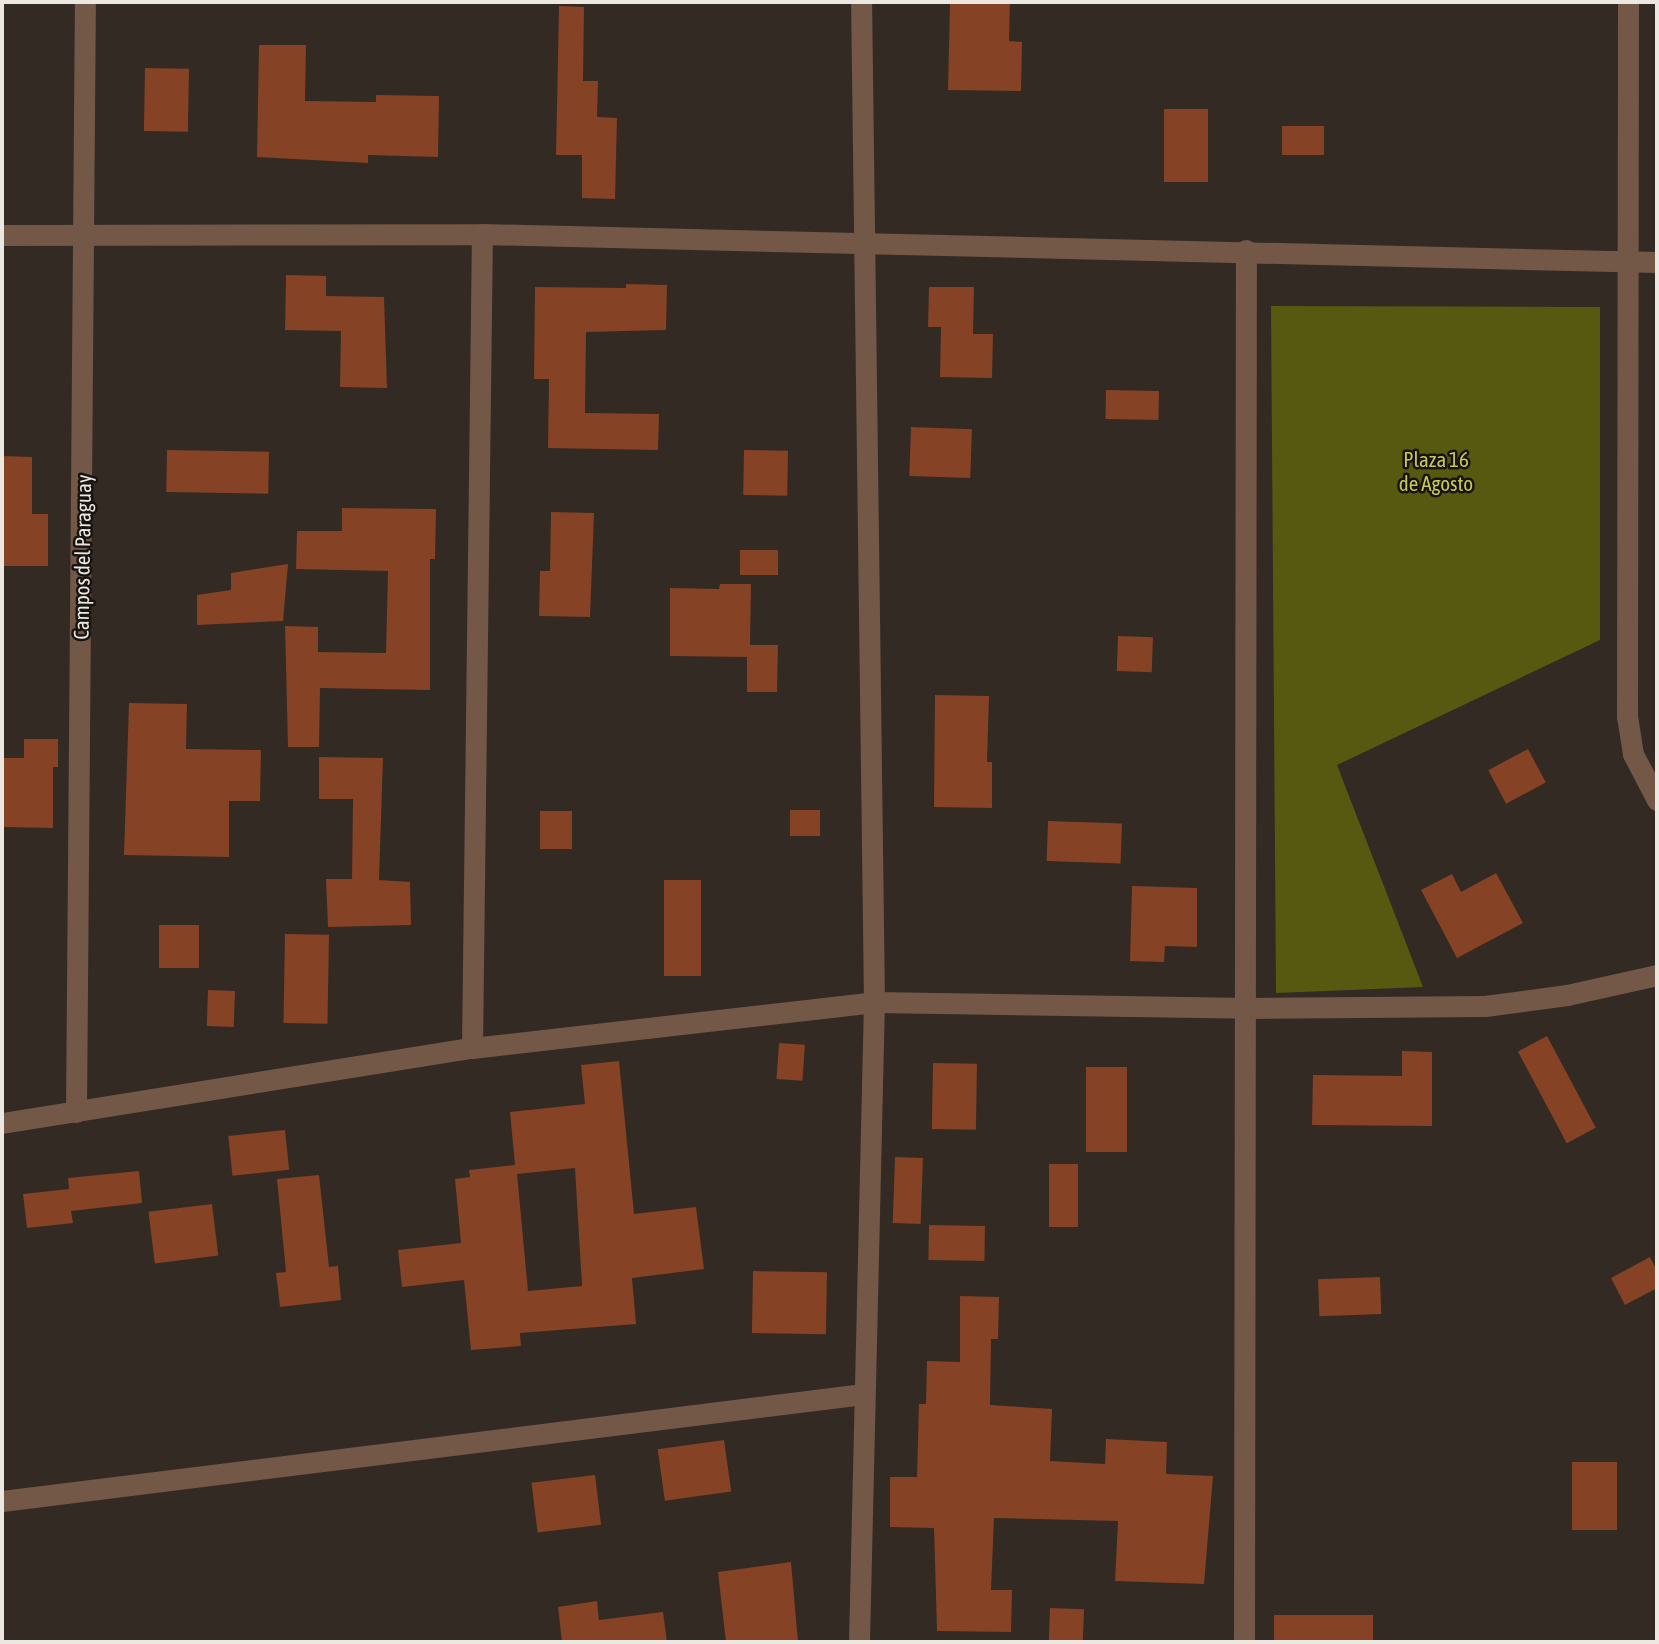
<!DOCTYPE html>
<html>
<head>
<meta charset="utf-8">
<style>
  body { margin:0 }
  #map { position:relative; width:1659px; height:1644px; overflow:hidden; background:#322a23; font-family:"Asap Condensed",sans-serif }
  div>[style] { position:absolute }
  .green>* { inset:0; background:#585910 }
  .building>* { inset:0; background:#854225; transform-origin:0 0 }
  .street>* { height:21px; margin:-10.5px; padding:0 10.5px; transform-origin:10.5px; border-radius:10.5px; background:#735747 }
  span { translate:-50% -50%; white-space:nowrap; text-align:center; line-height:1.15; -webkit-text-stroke:5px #171410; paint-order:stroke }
  .park-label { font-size:21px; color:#c3c75b }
  .street-label { font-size:21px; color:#ede7e2 }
  .frame { position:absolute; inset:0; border:4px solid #ede7e2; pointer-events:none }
</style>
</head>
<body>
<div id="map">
  <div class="green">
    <i style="clip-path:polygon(1271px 306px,1600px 307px,1600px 640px,1337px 765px,1423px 987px,1276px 993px)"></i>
  </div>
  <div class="building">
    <i style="clip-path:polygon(950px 2px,1010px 2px,1009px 41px,1022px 42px,1021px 91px,948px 90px)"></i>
    <i style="clip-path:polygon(559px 6px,584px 7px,583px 81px,598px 81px,597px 117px,617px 118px,615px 199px,582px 198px,582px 155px,556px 155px)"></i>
    <i style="clip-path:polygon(259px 45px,306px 45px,305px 101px,376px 102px,376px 95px,439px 96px,438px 157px,368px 155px,368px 163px,257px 157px)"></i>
    <i style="left:145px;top:68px;width:44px;height:63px;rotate:1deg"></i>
    <i style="left:1164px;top:109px;width:44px;height:73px"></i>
    <i style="left:1282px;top:126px;width:42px;height:29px"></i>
    <i style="clip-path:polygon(286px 275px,326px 276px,326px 296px,384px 297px,387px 388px,340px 387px,341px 331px,285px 330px)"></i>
    <i style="clip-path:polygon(626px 284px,667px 285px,666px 330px,586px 332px,585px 413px,659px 414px,658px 450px,548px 448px,549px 379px,534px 379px,535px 287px,626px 288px)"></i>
    <i style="clip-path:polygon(929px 287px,974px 287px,973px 334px,993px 334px,992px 378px,940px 377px,941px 327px,928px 327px)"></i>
    <i style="left:1106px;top:390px;width:53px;height:29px;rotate:1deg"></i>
    <i style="left:911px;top:427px;width:61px;height:49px;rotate:2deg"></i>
    <i style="left:167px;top:450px;width:102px;height:42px;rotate:1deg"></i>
    <i style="left:744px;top:450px;width:44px;height:45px;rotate:1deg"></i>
    <i style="clip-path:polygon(2px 456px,32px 457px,32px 514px,48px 514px,48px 566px,2px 566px)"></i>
    <i style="clip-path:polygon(342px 508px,436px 509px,435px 559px,430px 559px,430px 690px,320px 688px,319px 747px,288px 747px,285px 626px,318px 627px,318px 652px,386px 653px,388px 571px,296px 569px,297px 531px,342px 531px)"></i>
    <i style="clip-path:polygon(551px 512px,594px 513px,590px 617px,539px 616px,540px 571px,550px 571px)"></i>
    <i style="left:740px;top:550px;width:38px;height:25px"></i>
    <i style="clip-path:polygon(288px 564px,283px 621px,197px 625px,197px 595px,231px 590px,231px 573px)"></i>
    <i style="clip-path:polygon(720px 584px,751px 584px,750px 645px,778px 645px,777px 692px,747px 692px,747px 657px,670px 656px,670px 588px,719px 589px)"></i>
    <i style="left:1118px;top:636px;width:35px;height:35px;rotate:2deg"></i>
    <i style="clip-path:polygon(935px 695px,989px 696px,987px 762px,992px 762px,992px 808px,934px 807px)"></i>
    <i style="clip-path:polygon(129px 703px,187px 704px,186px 749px,261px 750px,260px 801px,229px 801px,229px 857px,124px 855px)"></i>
    <i style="clip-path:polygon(24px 739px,58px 739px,58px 767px,53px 767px,53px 828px,3px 827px,2px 758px,24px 758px)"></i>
    <i style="left:1528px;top:749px;width:38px;height:45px;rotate:62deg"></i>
    <i style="clip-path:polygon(319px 757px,383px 758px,379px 880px,410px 882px,411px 925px,328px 927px,326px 879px,352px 879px,353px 799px,319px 799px)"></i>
    <i style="left:790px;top:810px;width:30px;height:26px"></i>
    <i style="left:540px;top:811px;width:32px;height:38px"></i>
    <i style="left:1048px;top:821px;width:74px;height:40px;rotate:2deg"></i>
    <i style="clip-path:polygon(1496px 873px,1523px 923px,1457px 958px,1421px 890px,1452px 874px,1461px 892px)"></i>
    <i style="left:664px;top:880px;width:37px;height:96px"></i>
    <i style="clip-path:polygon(1132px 886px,1197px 888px,1197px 947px,1165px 946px,1164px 962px,1130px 961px)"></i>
    <i style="left:159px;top:925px;width:40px;height:43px"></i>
    <i style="left:285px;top:934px;width:44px;height:89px;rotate:1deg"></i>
    <i style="left:208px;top:990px;width:27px;height:36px;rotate:2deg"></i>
    <i style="left:1547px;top:1036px;width:104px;height:33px;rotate:62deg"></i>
    <i style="left:779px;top:1043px;width:26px;height:36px;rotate:4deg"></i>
    <i style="clip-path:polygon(1402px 1051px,1432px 1052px,1432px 1126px,1312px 1125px,1313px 1075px,1402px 1076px)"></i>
    <i style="clip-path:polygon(evenodd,619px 1061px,634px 1214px,696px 1207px,704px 1269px,632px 1278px,636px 1324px,520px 1333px,521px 1346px,471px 1350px,464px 1280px,402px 1287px,398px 1250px,461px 1243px,455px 1179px,470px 1177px,469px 1170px,515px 1165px,510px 1112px,585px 1104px,581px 1065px,619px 1061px,575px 1168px,582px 1286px,528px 1291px,517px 1174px,575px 1168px)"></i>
    <i style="left:933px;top:1063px;width:44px;height:66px;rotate:1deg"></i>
    <i style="left:1086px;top:1067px;width:41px;height:85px"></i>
    <i style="left:285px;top:1130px;width:40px;height:57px;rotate:84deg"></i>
    <i style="left:895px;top:1157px;width:28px;height:66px;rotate:2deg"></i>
    <i style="left:1049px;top:1164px;width:29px;height:63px"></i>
    <i style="clip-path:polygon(139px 1171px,142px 1203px,71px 1211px,73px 1223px,27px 1228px,23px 1194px,69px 1189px,68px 1178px)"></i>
    <i style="clip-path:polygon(319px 1175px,329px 1267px,338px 1266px,341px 1300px,280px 1307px,276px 1273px,286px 1272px,277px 1179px)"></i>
    <i style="left:212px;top:1204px;width:52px;height:64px;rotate:83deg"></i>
    <i style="left:929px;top:1225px;width:56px;height:35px;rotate:1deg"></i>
    <i style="clip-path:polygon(1650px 1257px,1657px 1271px,1657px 1288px,1625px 1305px,1611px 1278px)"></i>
    <i style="left:753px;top:1271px;width:74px;height:62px;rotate:1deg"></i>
    <i style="left:1380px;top:1277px;width:37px;height:62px;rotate:88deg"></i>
    <i style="clip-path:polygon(960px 1296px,999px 1297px,998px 1339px,991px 1339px,990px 1405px,1052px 1409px,1050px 1461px,1105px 1464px,1106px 1439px,1167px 1442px,1166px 1474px,1213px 1476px,1204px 1584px,1115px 1581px,1118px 1521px,994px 1518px,991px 1590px,1012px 1590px,1011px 1632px,937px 1631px,934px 1528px,890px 1527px,890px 1477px,917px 1477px,919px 1404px,926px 1404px,927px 1361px,960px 1362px)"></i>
    <i style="left:724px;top:1440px;width:52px;height:67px;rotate:82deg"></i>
    <i style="left:1572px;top:1462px;width:45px;height:68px"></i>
    <i style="left:595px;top:1475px;width:50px;height:64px;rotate:83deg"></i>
    <i style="clip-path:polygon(791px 1562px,798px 1642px,726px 1642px,718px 1572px)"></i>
    <i style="clip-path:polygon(597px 1601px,599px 1620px,663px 1612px,667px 1642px,562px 1642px,558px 1607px)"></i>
    <i style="left:1050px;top:1608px;width:34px;height:34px;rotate:2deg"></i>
    <i style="left:1274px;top:1615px;width:99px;height:27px"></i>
  </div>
  <div class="street">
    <i style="left:1628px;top:2px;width:714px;rotate:90.08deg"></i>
    <i style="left:1627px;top:716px;width:38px;rotate:81deg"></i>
    <i style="left:1633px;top:754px;width:52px;rotate:62.4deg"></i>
    <i style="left:2px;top:235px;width:480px;rotate:-0.1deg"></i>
    <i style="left:482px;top:234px;width:1175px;rotate:1.37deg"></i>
    <i style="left:472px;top:1048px;width:814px;rotate:-89.3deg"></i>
    <i style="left:76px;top:1112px;width:1110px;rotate:-89.54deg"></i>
    <i style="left:2px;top:1123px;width:476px;rotate:-9.1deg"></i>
    <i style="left:472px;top:1048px;width:405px;rotate:-6.5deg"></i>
    <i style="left:874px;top:1002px;width:374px;rotate:0.9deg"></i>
    <i style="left:1248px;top:1008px;width:237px;rotate:-0.5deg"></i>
    <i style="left:1485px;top:1006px;width:83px;rotate:-7.6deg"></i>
    <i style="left:1567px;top:995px;width:92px;rotate:-12.5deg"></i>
    <i style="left:2px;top:1501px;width:868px;rotate:-7.08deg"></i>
    <i style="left:859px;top:1642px;width:640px;rotate:-88.66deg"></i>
    <i style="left:874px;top:1002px;width:1000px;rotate:-90.74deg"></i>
    <i style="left:1244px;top:1642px;width:1392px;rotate:-89.92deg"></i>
  </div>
  <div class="park-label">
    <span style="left:1436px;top:471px">Plaza 16<br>de Agosto</span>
  </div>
  <div class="street-label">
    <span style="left:82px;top:557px;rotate:-89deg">Campos del Paraguay</span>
  </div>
  <div class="frame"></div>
</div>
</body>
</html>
